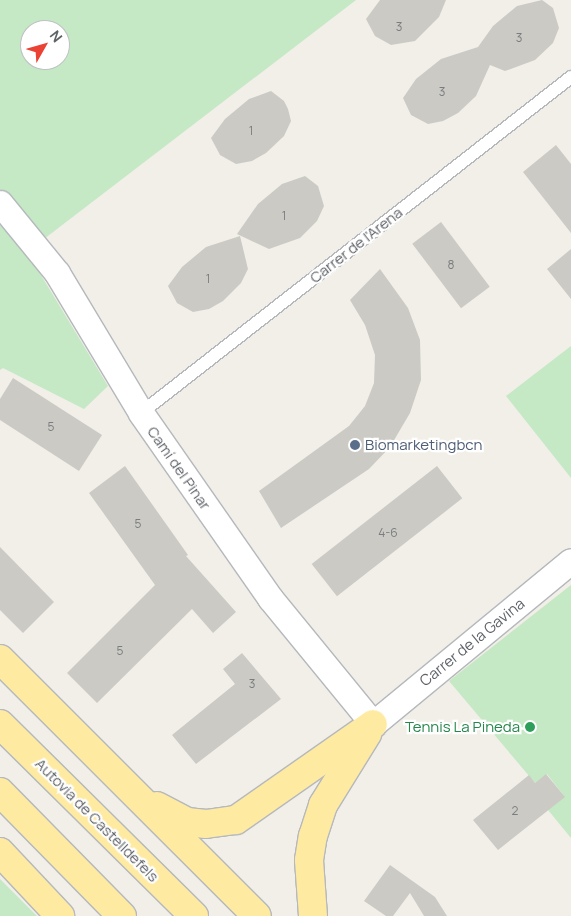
<!DOCTYPE html>
<html>
<head>
<meta charset="utf-8">
<style>
  body { margin:0 }
  #map { position:relative; width:571px; height:916px; overflow:hidden; background:#f1efe8; font-family:Manrope,sans-serif }
  div>[style] { position:absolute }
  .green>* { inset:0; background:#c5e8c5 }
  .building>* { inset:0; background:#cccac5; transform-origin:0 0 }
  .roads { filter:drop-shadow(1px 0 #b5b8bc) drop-shadow(-1px 0 #b5b8bc) drop-shadow(0 1px #b5b8bc) drop-shadow(0 -1px #b5b8bc) }
  .service>* { height:12px; margin:-6px; padding:0 6px; transform-origin:6px; border-radius:6px; background:#fff }
  .minor>* { height:25px; margin:-12.5px; padding:0 12.5px; transform-origin:12.5px; border-radius:12.5px; background:#fff }
  .trunk>* { height:28px; margin:-14px; padding:0 14px; transform-origin:14px; border-radius:14px; background:#feeaa1 }
  .dots>* { width:14px; height:14px; translate:-50% -50%; box-sizing:border-box; border:2px solid #fff; border-radius:50% }
  span { translate:-50% -50%; white-space:nowrap; text-align:center; line-height:1.15; -webkit-text-stroke:4.5px #fff; paint-order:stroke }
  .number-label { font-size:12px; color:#7a7d7f }
  .number-label span { -webkit-text-stroke-width:0 }
  .street-label { font-size:15px; color:#5f6368 }
  .service-label { font-size:15px; color:#4e5e75 }
  .left { translate:0 -50%; text-align:left }
  .leisure-label { font-size:15px; color:#27864d }
  .right { translate:-100% -50%; text-align:right }
  .north { position:absolute; left:20px; top:20px; width:50px; height:50px; box-sizing:border-box; background:#fff; border:1px solid #bfc1c3; border-radius:50%; rotate:52deg; font-size:14px; font-weight:700; line-height:20px; text-align:center; color:#5f6368 }
  .north::after { content:''; display:block; margin:auto; width:18px; height:22px; background:#ea4335; clip-path:polygon(50% 0,100% 100%,50% 72%,0 100%) }
</style>
</head>
<body>
<div id="map">
  <div class="green">
    <i style="clip-path:polygon(evenodd,0 0,356px 0,27px 252px,108px 386px,84px 409px,3px 368px,0 370px,0 0,30px 30px,60px 30px,60px 60px,30px 60px,30px 30px)"></i>
    <i style="clip-path:polygon(571px 346px,571px 478px,506px 396px)"></i>
    <i style="clip-path:polygon(571px 585px,571px 838px,548px 810px,564px 796px,547px 774px,535px 783px,449px 681px)"></i>
    <i style="clip-path:polygon(0 879px,37px 916px,0 916px)"></i>
  </div>
  <div class="building">
    <i style="clip-path:polygon(380px 0,446px 0,439px 17px,415px 41px,391px 45px,375px 36px,366px 19px)"></i>
    <i style="clip-path:polygon(542px 0,553px 8px,559px 28px,553px 43px,535px 60px,505px 71px,490px 65px,476px 96px,458px 113px,443px 121px,428px 124px,411px 115px,403px 98px,416px 79px,441px 59px,478px 47px,493px 26px,517px 6px)"></i>
    <i style="clip-path:polygon(271px 91px,284px 101px,288px 109px,291px 121px,284px 136px,266px 153px,252px 161px,236px 164px,220px 155px,211px 138px,225px 119px,249px 99px)"></i>
    <i style="clip-path:polygon(556px 145px,571px 164px,571px 233px,523px 172px)"></i>
    <i style="clip-path:polygon(305px 176px,318px 186px,324px 206px,317px 221px,300px 238px,269px 249px,237px 234px,258px 204px,282px 184px)"></i>
    <i style="left:441px;top:222px;width:81px;height:36px;rotate:53deg"></i>
    <i style="clip-path:polygon(240px 236px,248px 269px,241px 283px,223px 301px,209px 309px,193px 312px,177px 303px,168px 286px,182px 267px,206px 247px)"></i>
    <i style="clip-path:polygon(571px 249px,571px 299px,547px 269px)"></i>
    <i style="clip-path:polygon(380px 269px,408px 308px,420px 340px,421px 380px,410px 413px,390px 447px,369px 469px,281px 528px,259px 491px,349px 426px,365px 406px,374px 383px,375px 355px,365px 325px,350px 300px)"></i>
    <i style="clip-path:polygon(13px 378px,102px 435px,79px 471px,0 420px,0 399px)"></i>
    <i style="clip-path:polygon(125px 466px,188px 555px,186px 556px,236px 612px,213px 633px,192px 609px,97px 703px,67px 673px,155px 585px,89px 493px)"></i>
    <i style="left:437px;top:466px;width:41px;height:159px;rotate:52deg"></i>
    <i style="clip-path:polygon(0 547px,54px 602px,23px 633px,0 610px)"></i>
    <i style="clip-path:polygon(242px 653px,281px 699px,196px 764px,172px 735px,235px 684px,223px 669px)"></i>
    <i style="clip-path:polygon(546px 774px,565px 797px,498px 850px,473px 820px,529px 775px,535px 783px)"></i>
    <i style="clip-path:polygon(390px 865px,435px 897px,447px 916px,424px 916px,410px 893px,393px 916px,386px 916px,364px 901px)"></i>
  </div>
  <div class="roads">
    <div class="service">
      <i style="left:141px;top:413px;width:546px;rotate:-38deg"></i>
    </div>
    <div class="minor">
      <i style="left:0;top:203px;width:90px;rotate:50.8deg"></i>
      <i style="left:57px;top:273px;width:163px;rotate:59deg"></i>
      <i style="left:141px;top:413px;width:226px;rotate:55.1deg"></i>
      <i style="left:270px;top:598px;width:163px;rotate:50.7deg"></i>
      <i style="left:373px;top:724px;width:256px;rotate:-39.5deg"></i>
    </div>
    <div class="trunk">
      <i style="left:0;top:659px;width:363px;rotate:45deg"></i>
      <i style="left:0;top:724px;width:273px;rotate:44.7deg"></i>
      <i style="left:0;top:792px;width:174px;rotate:45.5deg"></i>
      <i style="left:157px;top:806px;width:34px;rotate:28deg"></i>
      <i style="left:187px;top:822px;width:19px;rotate:6deg"></i>
      <i style="left:206px;top:824px;width:30px;rotate:-8deg"></i>
      <i style="left:236px;top:820px;width:167px;rotate:-35deg"></i>
      <i style="left:0;top:852px;width:88px;rotate:46.8deg"></i>
      <i style="left:313px;top:916px;width:56px;rotate:-94.1deg"></i>
      <i style="left:309px;top:860px;width:24px;rotate:-81deg"></i>
      <i style="left:313px;top:836px;width:33px;rotate:-72deg"></i>
      <i style="left:323px;top:805px;width:84px;rotate:-58.2deg"></i>
    </div>
  </div>
  <div class="dots">
    <i style="left:355px;top:445px;background:#5c6f8a"></i>
    <i style="left:530px;top:727px;background:#2e9e5b"></i>
  </div>
  <div class="number-label">
    <span style="left:399px;top:27px">3</span>
    <span style="left:519px;top:38px">3</span>
    <span style="left:442px;top:92px">3</span>
    <span style="left:251px;top:131px">1</span>
    <span style="left:284px;top:216px">1</span>
    <span style="left:451px;top:265px">8</span>
    <span style="left:208px;top:279px">1</span>
    <span style="left:51px;top:427px">5</span>
    <span style="left:138px;top:524px">5</span>
    <span style="left:388px;top:533px">4-6</span>
    <span style="left:120px;top:651px">5</span>
    <span style="left:252px;top:684px">3</span>
    <span style="left:515px;top:811px">2</span>
  </div>
  <div class="street-label">
    <span style="left:356px;top:245px;rotate:-38deg">Carrer de l'Arena</span>
    <span style="left:179px;top:468px;rotate:55deg">Camí del Pinar</span>
    <span style="left:472px;top:642px;rotate:-39deg">Carrer de la Gavina</span>
    <span style="left:97px;top:820px;rotate:45deg">Autovia de Castelldefels</span>
  </div>
  <div class="service-label">
    <span class="left" style="left:365px;top:445px">Biomarketingbcn</span>
  </div>
  <div class="leisure-label">
    <span class="right" style="left:520px;top:727px">Tennis La Pineda</span>
  </div>
  <div class="north">N</div>
</div>
</body>
</html>
